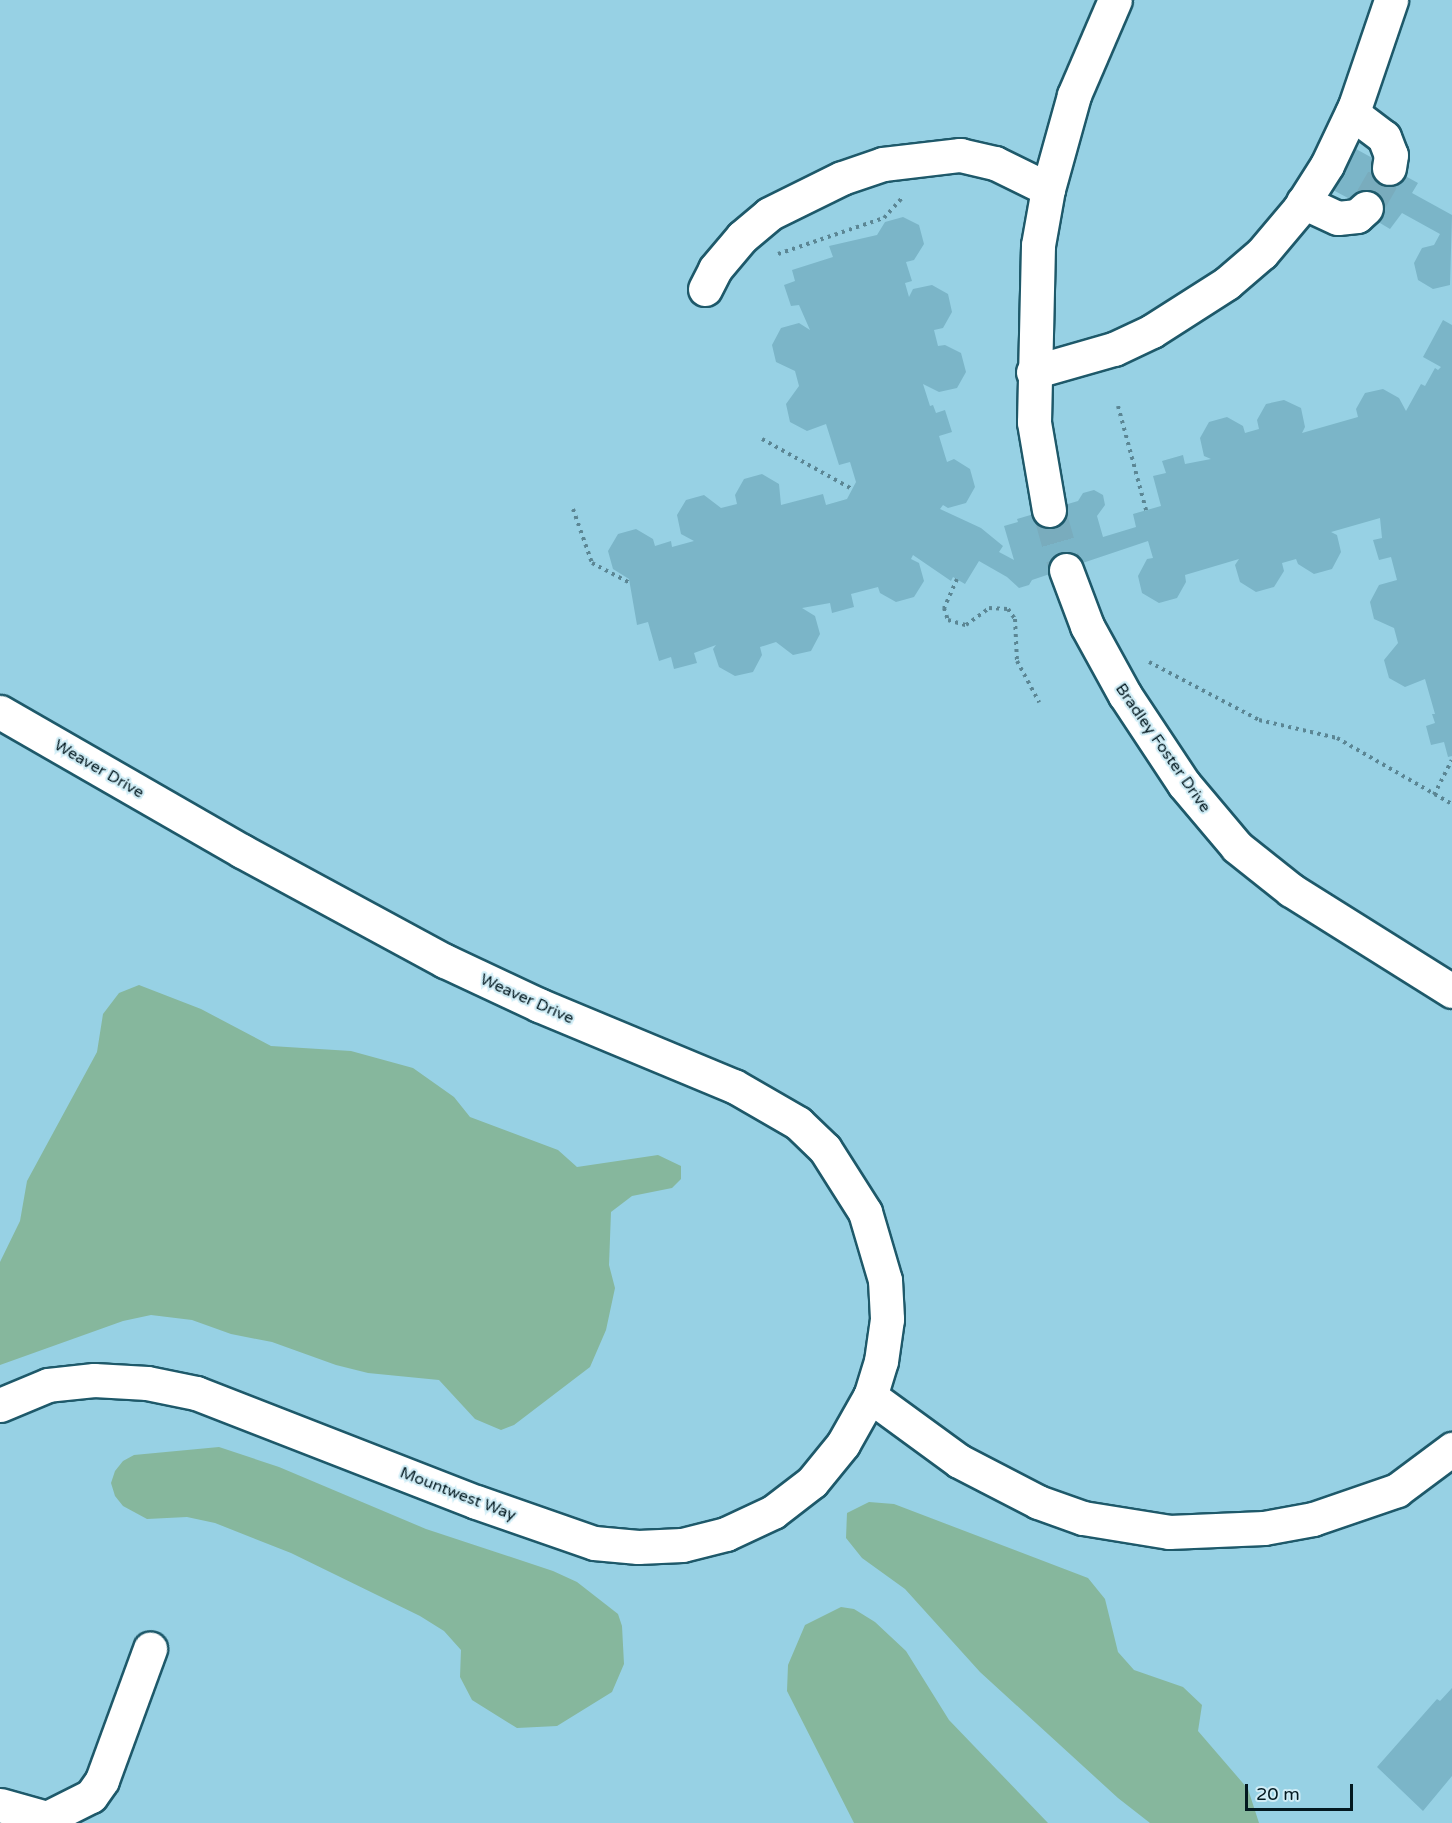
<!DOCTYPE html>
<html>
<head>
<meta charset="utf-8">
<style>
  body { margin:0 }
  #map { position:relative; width:1452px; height:1823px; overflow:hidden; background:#97d1e4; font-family:"Varela Round",sans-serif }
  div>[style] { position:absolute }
  .green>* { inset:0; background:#86b79d }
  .building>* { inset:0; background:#7bb5c8 }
  .minor-tunnel>* { height:33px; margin-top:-16.5px; transform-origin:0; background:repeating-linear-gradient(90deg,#79acbd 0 33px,transparent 0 49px) }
  .path>* { height:4px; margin-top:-2px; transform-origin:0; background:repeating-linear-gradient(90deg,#5b8694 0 3px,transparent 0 7.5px) }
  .roads { filter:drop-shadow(2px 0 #1e596a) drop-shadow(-2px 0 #1e596a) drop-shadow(0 2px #1e596a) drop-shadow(0 -2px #1e596a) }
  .minor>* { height:33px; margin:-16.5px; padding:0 16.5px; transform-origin:16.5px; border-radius:16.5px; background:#fff }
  span { translate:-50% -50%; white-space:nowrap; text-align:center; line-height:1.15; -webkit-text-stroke:4.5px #d0edf6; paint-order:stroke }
  .street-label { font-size:16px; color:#031920 }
  .scale { position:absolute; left:1245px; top:1784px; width:108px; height:27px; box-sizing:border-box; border:3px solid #031920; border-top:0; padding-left:8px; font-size:18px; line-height:21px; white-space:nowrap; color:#031920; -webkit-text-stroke:4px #d0edf6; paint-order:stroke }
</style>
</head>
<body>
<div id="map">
  <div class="green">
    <i style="clip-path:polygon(139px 985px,201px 1009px,271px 1046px,351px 1051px,413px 1068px,454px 1097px,470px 1117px,558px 1150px,577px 1167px,658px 1155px,681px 1166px,681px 1179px,672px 1188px,632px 1196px,611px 1212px,609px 1265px,615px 1288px,606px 1330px,590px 1367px,514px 1425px,501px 1430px,475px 1419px,439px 1380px,368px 1373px,336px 1365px,272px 1342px,231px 1334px,192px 1320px,151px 1315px,123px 1321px,0 1365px,0 1262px,20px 1221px,27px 1181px,97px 1052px,103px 1014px,119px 993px)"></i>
    <i style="clip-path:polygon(219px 1447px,279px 1467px,426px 1529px,553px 1571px,577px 1582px,618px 1614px,622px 1626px,624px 1664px,612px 1692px,557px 1726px,517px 1728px,472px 1700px,460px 1677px,461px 1650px,444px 1631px,420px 1616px,291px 1553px,215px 1523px,187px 1517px,147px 1519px,123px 1506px,115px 1496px,111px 1483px,115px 1471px,123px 1461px,134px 1455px)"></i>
    <i style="clip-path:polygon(869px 1502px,894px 1504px,1088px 1578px,1105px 1599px,1118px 1652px,1134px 1670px,1183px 1687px,1202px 1705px,1198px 1731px,1248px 1789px,1259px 1823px,1150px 1823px,1118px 1798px,980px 1672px,905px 1589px,862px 1558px,846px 1538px,847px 1513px)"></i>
    <i style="clip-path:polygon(841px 1607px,854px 1609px,875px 1622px,906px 1651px,949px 1720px,1048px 1823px,854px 1823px,787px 1691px,788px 1665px,805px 1625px)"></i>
  </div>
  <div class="building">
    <i style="clip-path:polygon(1356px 149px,1418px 183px,1412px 193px,1452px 215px,1450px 285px,1433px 289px,1418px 280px,1414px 263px,1422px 248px,1434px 245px,1440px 234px,1402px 213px,1390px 229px,1375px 220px,1378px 214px,1333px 190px)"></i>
    <i style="clip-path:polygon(903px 217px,919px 225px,924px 244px,914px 260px,906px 262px,912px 281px,905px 283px,909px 297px,913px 289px,932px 285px,948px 294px,952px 312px,943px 328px,934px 330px,938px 346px,945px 345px,961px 353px,966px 372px,957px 388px,939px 392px,923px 384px,930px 406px,933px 405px,936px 413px,945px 410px,952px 432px,939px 436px,947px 462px,954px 459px,970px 469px,975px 487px,966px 503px,948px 508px,943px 505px,940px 509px,981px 528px,1003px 546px,999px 552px,1014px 560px,1004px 526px,1018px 522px,1017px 519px,1078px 501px,1083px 493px,1094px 490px,1103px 495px,1105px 505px,1097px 516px,1103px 537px,1136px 527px,1133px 514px,1161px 506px,1153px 476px,1166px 473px,1162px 461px,1183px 455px,1185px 464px,1211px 459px,1204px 456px,1200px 438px,1209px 422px,1227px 417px,1243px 426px,1245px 433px,1259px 429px,1257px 420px,1266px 404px,1284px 400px,1301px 408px,1305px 427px,1302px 433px,1358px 417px,1356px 409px,1365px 393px,1383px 389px,1399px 398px,1406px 411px,1421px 384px,1425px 386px,1435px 368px,1438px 370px,1441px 367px,1423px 357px,1443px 320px,1452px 325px,1452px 756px,1448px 757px,1444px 742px,1431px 745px,1426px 726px,1435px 723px,1432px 714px,1435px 714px,1425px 679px,1405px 687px,1389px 678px,1384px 660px,1398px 643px,1394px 628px,1374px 619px,1370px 602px,1379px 585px,1397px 580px,1391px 557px,1379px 560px,1373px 540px,1382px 538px,1380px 518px,1331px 532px,1337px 535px,1341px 552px,1332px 569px,1314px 574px,1298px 564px,1296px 559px,1282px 563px,1284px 571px,1274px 587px,1256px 592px,1240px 582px,1235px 565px,1239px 559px,1185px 575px,1186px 582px,1177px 598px,1159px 603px,1142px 593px,1138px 576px,1147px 559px,1153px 558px,1148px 541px,1032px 580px,1029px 585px,1019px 588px,1007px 577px,979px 561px,965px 584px,953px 577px,951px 581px,913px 555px,911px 559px,919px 563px,924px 581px,914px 597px,896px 602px,880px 593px,878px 587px,851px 594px,854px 607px,832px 613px,830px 603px,802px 608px,815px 616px,820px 634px,811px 651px,793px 655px,776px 642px,760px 647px,762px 655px,753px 672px,735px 676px,719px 667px,713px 649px,716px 645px,694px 653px,697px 663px,674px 669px,671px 657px,659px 661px,648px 622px,637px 625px,629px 579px,613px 569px,608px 551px,618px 534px,636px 529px,653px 539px,655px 546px,671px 541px,672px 547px,694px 541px,681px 534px,677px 515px,686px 500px,704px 495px,721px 508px,737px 504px,735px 495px,744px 479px,762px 474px,779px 484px,781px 505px,823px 494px,826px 505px,847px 499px,856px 482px,850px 462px,839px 465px,826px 424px,807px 431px,790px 422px,786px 404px,799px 386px,795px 371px,776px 362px,772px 345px,781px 328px,799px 323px,810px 330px,799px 305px,791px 306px,784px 285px,795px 281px,792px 270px,833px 257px,829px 246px,877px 235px,885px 222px)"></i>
    <i style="clip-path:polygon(1452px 1688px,1452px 1776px,1423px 1811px,1377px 1767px,1437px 1699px,1440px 1701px)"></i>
  </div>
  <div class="minor-tunnel">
    <i style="left:1366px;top:208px;width:46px;rotate:-60.1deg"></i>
    <i style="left:1049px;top:510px;width:62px;rotate:74.2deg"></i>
  </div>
  <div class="path">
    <i style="left:778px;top:254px;width:112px;rotate:-18.8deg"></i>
    <i style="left:884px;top:218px;width:27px;rotate:-48deg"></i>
    <i style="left:1118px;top:406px;width:108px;rotate:74.9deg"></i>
    <i style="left:762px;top:439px;width:103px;rotate:29.1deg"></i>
    <i style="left:573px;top:509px;width:57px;rotate:70.6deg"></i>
    <i style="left:592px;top:563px;width:43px;rotate:27.8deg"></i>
    <i style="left:957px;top:579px;width:32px;rotate:114deg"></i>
    <i style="left:944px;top:608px;width:13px;rotate:72deg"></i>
    <i style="left:948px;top:620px;width:19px;rotate:16deg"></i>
    <i style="left:966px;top:625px;width:29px;rotate:-36deg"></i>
    <i style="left:989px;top:608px;width:19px;rotate:3deg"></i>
    <i style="left:1008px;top:609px;width:12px;rotate:55deg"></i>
    <i style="left:1015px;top:619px;width:42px;rotate:87.3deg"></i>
    <i style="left:1017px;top:661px;width:47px;rotate:61.8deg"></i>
    <i style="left:1149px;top:662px;width:124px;rotate:27.8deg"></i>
    <i style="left:1259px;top:720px;width:80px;rotate:13deg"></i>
    <i style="left:1337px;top:738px;width:133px;rotate:29.9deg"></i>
    <i style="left:1434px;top:795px;width:39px;rotate:-63deg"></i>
  </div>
  <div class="roads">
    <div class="minor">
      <i style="left:1352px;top:113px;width:40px;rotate:37deg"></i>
      <i style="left:1384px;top:137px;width:19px;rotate:69deg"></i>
      <i style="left:1391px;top:155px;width:13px;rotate:99deg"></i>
      <i style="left:1303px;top:202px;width:38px;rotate:25deg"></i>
      <i style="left:1338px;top:218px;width:19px;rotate:-6deg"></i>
      <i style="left:1357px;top:216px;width:12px;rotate:-42deg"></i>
      <i style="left:705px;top:289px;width:22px;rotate:-63deg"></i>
      <i style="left:715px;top:269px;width:42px;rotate:-49.8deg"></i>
      <i style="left:742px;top:237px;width:35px;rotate:-40deg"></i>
      <i style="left:769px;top:214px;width:81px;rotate:-26.3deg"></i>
      <i style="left:842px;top:178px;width:43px;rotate:-18.9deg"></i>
      <i style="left:883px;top:164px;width:78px;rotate:-6.7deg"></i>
      <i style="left:960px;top:155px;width:36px;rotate:13deg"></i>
      <i style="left:995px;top:163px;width:59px;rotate:26.1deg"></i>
      <i style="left:1033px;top:372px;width:84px;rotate:-15.9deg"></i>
      <i style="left:1114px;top:349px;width:42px;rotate:-25.3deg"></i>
      <i style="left:1152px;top:331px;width:89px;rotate:-32.6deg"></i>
      <i style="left:1227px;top:283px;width:46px;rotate:-40.6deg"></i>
      <i style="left:1262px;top:253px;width:57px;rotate:-49.9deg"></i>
      <i style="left:1299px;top:209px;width:52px;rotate:-57.5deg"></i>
      <i style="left:1327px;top:165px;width:65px;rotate:-64.6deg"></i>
      <i style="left:1355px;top:106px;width:112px;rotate:-71.2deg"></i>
      <i style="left:1049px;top:510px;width:89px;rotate:-99.7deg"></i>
      <i style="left:1034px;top:422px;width:177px;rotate:-88.7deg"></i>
      <i style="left:1038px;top:245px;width:57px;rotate:-79.9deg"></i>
      <i style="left:1048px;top:189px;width:98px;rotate:-74.5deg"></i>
      <i style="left:1074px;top:95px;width:103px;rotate:-66.7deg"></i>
      <i style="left:1066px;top:570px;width:60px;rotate:69.4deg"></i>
      <i style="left:1087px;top:626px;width:79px;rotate:61.2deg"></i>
      <i style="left:1125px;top:695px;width:107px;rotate:56.5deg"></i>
      <i style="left:1184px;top:784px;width:82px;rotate:49.9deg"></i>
      <i style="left:1237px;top:847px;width:69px;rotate:38.5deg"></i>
      <i style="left:1291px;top:890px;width:190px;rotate:32.1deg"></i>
      <i style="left:0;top:712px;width:279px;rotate:29.9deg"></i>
      <i style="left:242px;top:851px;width:231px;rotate:28.5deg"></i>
      <i style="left:445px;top:961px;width:104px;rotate:25.1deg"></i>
      <i style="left:539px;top:1005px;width:211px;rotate:22.6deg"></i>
      <i style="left:734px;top:1086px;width:74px;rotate:30deg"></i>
      <i style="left:798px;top:1123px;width:37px;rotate:44deg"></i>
      <i style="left:825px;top:1149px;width:75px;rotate:57.6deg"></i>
      <i style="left:865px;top:1212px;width:71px;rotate:73.6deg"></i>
      <i style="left:885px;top:1280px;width:39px;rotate:87deg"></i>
      <i style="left:887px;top:1319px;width:42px;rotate:98.1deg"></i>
      <i style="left:881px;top:1361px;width:37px;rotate:107deg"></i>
      <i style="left:870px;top:1396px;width:55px;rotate:119.4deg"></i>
      <i style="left:843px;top:1444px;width:49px;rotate:129.2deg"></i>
      <i style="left:812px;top:1482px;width:49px;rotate:142.4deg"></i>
      <i style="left:773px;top:1512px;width:52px;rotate:154.9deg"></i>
      <i style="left:726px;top:1534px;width:45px;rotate:166deg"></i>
      <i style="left:682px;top:1545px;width:44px;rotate:177.4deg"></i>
      <i style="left:638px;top:1547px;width:44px;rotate:-174.8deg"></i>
      <i style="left:594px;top:1543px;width:125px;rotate:-160.8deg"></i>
      <i style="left:476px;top:1502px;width:300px;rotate:-158.7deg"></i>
      <i style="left:196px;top:1393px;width:50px;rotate:-168.5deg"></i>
      <i style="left:147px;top:1383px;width:53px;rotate:-176.8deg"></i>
      <i style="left:94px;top:1380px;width:46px;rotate:173.8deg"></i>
      <i style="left:48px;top:1385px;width:52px;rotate:157.4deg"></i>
      <i style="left:870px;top:1396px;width:110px;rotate:36.1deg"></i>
      <i style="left:959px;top:1461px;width:89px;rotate:27.4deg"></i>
      <i style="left:1038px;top:1502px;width:48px;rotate:19.6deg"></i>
      <i style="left:1083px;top:1518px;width:87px;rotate:9.2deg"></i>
      <i style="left:1169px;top:1532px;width:95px;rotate:-2.4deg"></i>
      <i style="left:1264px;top:1528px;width:50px;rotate:-10.4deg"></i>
      <i style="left:1313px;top:1519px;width:89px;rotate:-19deg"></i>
      <i style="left:1397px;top:1490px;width:69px;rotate:-36.7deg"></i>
      <i style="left:0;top:1805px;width:49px;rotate:15.5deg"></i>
      <i style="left:47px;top:1818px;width:49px;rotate:-26.6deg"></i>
      <i style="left:91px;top:1796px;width:19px;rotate:-55deg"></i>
      <i style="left:102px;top:1780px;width:140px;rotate:-69.9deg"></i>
    </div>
  </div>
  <div class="street-label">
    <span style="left:1163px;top:748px;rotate:55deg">Bradley Foster Drive</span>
    <span style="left:99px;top:769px;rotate:30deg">Weaver Drive</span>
    <span style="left:527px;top:999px;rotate:24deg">Weaver Drive</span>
    <span style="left:458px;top:1494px;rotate:21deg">Mountwest Way</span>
  </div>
  <div class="scale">20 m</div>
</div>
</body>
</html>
